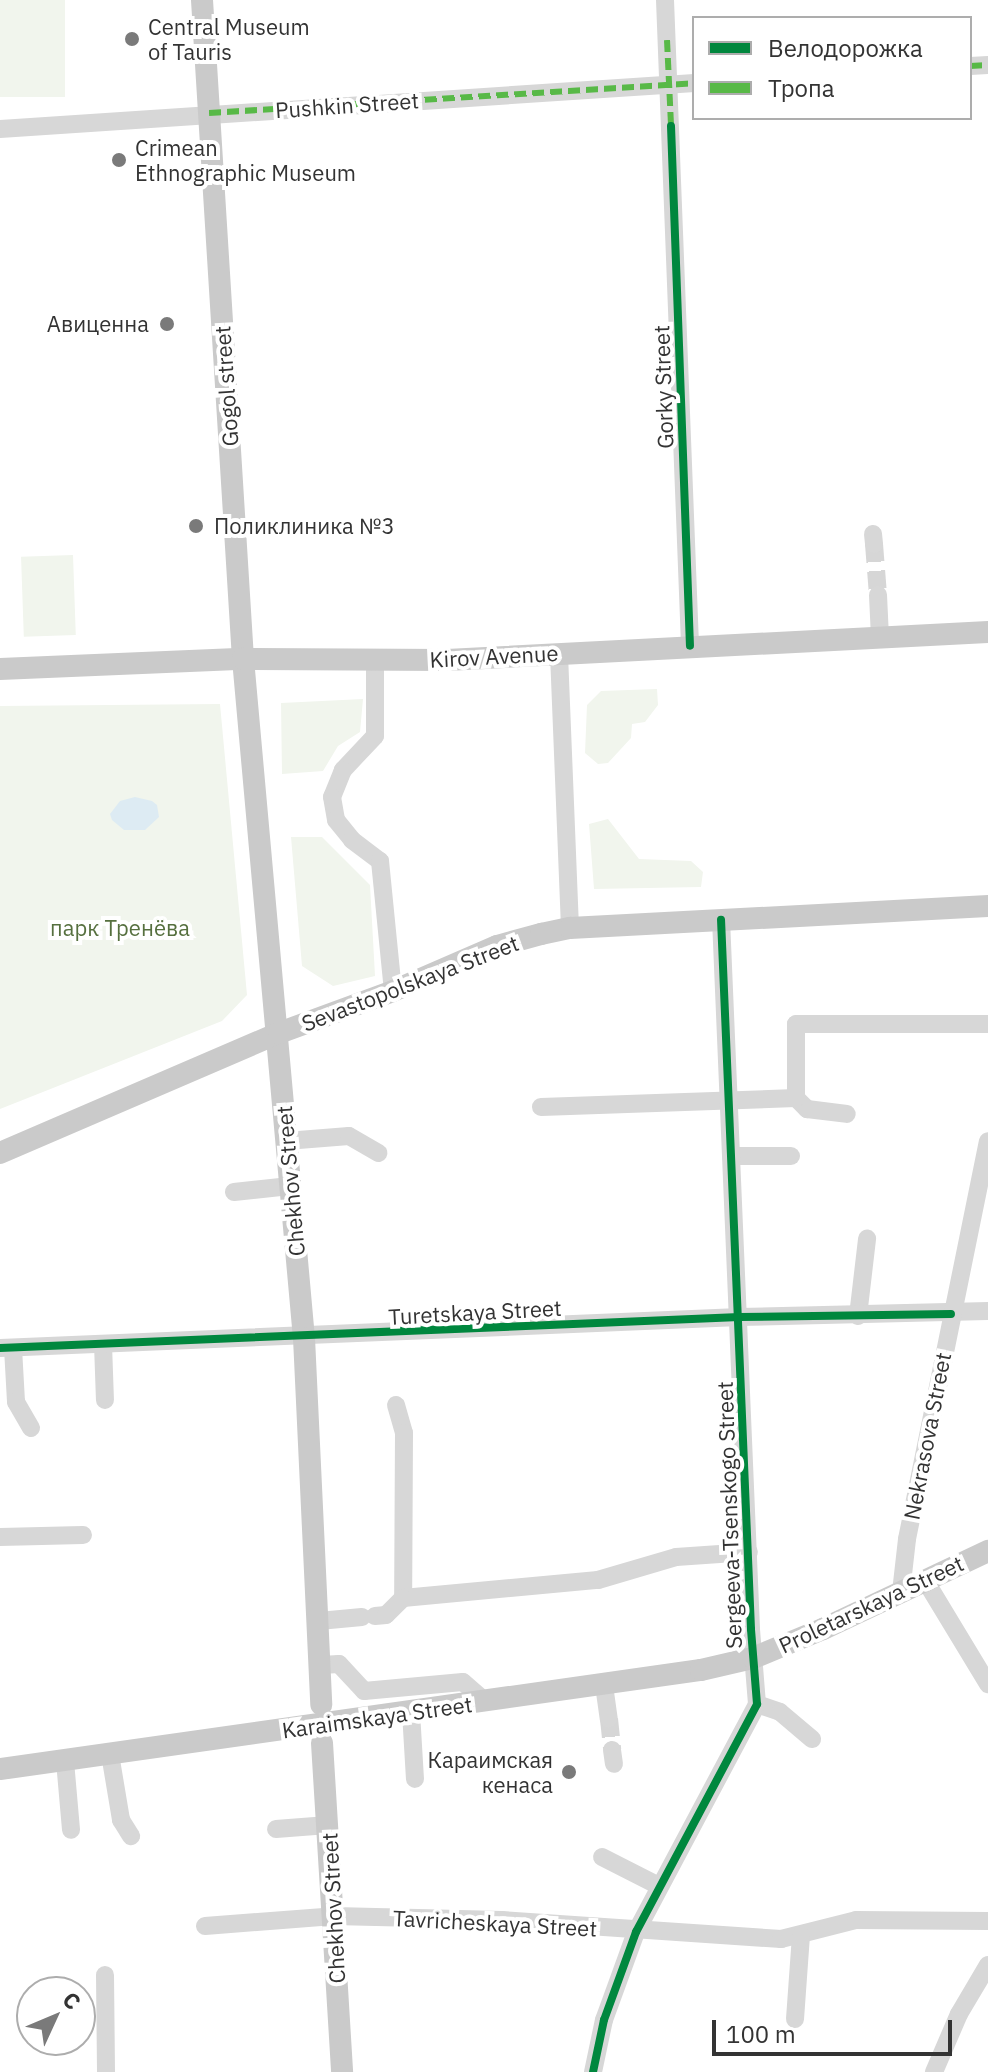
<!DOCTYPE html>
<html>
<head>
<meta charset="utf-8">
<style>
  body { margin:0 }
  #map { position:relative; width:988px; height:2072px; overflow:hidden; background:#fff; font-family:"IBM Plex Sans",sans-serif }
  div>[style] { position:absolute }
  .green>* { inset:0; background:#f1f5ed; transform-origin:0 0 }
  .water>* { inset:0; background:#ddebf3 }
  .minor-tunnel>* { height:18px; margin-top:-9px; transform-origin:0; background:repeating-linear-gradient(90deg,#d6d6d6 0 18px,transparent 0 27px) }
  .minor>* { height:18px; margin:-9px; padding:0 9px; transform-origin:9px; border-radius:9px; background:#d7d7d7 }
  .major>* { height:22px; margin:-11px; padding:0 11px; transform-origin:11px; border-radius:11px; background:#cacaca }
  .quiet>* { height:6px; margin-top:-3px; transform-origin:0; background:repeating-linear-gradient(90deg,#58b947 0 12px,transparent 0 18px) }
  .cycleway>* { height:8px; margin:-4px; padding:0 4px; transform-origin:4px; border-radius:4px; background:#00873e }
  .dots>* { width:22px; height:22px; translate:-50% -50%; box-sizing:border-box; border:4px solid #fff; border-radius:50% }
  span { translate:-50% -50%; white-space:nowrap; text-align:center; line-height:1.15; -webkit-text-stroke:8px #fff; paint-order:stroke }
  .poi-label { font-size:22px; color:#333 }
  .left { translate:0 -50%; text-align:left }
  .right { translate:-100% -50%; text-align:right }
  .street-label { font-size:22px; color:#333 }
  .park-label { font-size:22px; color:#56703f }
  .legend { position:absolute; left:692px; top:16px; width:280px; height:104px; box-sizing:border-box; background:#fff; border:2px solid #adadad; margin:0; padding:10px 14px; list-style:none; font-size:24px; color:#333 }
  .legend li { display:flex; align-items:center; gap:16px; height:40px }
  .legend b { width:40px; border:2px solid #adadad }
  .north { position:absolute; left:16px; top:1976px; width:80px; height:80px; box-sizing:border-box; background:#fff; border:2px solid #adadad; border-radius:50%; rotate:46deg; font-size:22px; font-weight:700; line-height:32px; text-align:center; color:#333 }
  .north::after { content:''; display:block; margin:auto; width:28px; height:36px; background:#7a7a7a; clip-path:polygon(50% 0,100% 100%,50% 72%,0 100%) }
  .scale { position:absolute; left:712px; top:2020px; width:240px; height:36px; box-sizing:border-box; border:4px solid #333; border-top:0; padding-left:10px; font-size:24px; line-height:28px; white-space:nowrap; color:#333; -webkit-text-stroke:6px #fff; paint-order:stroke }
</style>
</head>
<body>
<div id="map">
  <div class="green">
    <i style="left:0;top:0;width:65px;height:97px"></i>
    <i style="left:73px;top:555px;width:80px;height:52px;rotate:88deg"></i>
    <i style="clip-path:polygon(657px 689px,658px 705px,645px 722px,632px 724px,631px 738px,608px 763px,598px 764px,585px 753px,587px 705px,601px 691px)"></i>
    <i style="clip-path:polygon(363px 699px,360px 732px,338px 746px,323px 771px,282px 774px,281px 703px)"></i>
    <i style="clip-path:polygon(220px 704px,247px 995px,222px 1021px,0 1109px,0 706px)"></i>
    <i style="clip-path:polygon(608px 819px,639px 859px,691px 861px,703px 872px,701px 887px,594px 889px,589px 824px)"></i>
    <i style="clip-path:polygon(291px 837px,322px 837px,370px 885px,375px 976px,333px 986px,302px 966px)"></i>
  </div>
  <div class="water">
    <i style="clip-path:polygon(135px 797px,152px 801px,157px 805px,159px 817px,145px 830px,124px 830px,112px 820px,110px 814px,120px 801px)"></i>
  </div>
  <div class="minor-tunnel">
    <i style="left:874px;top:544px;width:51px;rotate:85.5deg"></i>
    <i style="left:609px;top:1719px;width:31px;rotate:84deg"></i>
  </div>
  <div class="minor">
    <i style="left:665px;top:0;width:646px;rotate:87.78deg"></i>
    <i style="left:970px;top:66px;width:18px;rotate:-3deg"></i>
    <i style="left:0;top:129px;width:696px;rotate:-3.79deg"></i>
    <i style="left:873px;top:534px;width:10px;rotate:84deg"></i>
    <i style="left:878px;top:595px;width:42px;rotate:87.3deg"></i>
    <i style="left:559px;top:654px;width:274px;rotate:87.7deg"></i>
    <i style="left:375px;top:659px;width:77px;rotate:90deg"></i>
    <i style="left:375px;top:736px;width:47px;rotate:133.3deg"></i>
    <i style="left:343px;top:770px;width:29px;rotate:112deg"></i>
    <i style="left:332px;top:797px;width:23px;rotate:80deg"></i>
    <i style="left:336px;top:820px;width:26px;rotate:51deg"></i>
    <i style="left:352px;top:840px;width:35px;rotate:37deg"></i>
    <i style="left:380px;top:861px;width:131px;rotate:84.3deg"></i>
    <i style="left:796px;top:1098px;width:16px;rotate:45deg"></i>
    <i style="left:807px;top:1109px;width:40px;rotate:7.1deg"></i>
    <i style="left:541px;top:1107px;width:255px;rotate:-2deg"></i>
    <i style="left:796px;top:1098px;width:74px;rotate:-90deg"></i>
    <i style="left:796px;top:1024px;width:192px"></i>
    <i style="left:286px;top:1141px;width:63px;rotate:-4.5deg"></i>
    <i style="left:349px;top:1136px;width:34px;rotate:30deg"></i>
    <i style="left:731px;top:1156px;width:60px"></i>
    <i style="left:234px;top:1192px;width:56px;rotate:-6.1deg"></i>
    <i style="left:858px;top:1316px;width:78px;rotate:-83.3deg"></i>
    <i style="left:103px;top:1344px;width:56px;rotate:88deg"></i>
    <i style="left:0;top:1348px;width:740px;rotate:-2.4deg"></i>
    <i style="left:739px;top:1317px;width:249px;rotate:-1.4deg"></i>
    <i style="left:13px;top:1348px;width:54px;rotate:86.8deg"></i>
    <i style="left:16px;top:1402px;width:30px;rotate:60deg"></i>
    <i style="left:396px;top:1405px;width:29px;rotate:74deg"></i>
    <i style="left:404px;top:1433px;width:165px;rotate:90.3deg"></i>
    <i style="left:403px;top:1598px;width:196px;rotate:-5.3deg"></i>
    <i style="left:598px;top:1580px;width:81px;rotate:-16.4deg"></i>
    <i style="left:676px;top:1557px;width:73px;rotate:-3.9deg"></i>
    <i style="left:0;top:1537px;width:83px;rotate:-1.4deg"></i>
    <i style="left:925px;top:1580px;width:122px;rotate:58.8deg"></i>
    <i style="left:901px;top:1592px;width:53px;rotate:-83.5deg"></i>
    <i style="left:907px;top:1539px;width:406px;rotate:-78.5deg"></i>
    <i style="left:375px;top:1616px;width:11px;rotate:-5deg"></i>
    <i style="left:386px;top:1615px;width:24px;rotate:-45deg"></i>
    <i style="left:319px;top:1621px;width:43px;rotate:-5.3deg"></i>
    <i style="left:321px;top:1665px;width:18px;rotate:-3deg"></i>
    <i style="left:339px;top:1664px;width:37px;rotate:47deg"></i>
    <i style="left:364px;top:1691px;width:99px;rotate:-5.2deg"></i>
    <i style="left:463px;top:1682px;width:30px;rotate:41deg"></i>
    <i style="left:604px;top:1685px;width:34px;rotate:82deg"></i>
    <i style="left:757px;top:1704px;width:24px;rotate:19deg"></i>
    <i style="left:780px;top:1712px;width:42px;rotate:40.2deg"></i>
    <i style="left:411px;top:1712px;width:67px;rotate:86.6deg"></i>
    <i style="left:612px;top:1750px;width:14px;rotate:82deg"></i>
    <i style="left:110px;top:1754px;width:67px;rotate:80.5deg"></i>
    <i style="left:121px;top:1820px;width:19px;rotate:58deg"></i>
    <i style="left:65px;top:1761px;width:69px;rotate:85deg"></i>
    <i style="left:276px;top:1829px;width:52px;rotate:-4.4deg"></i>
    <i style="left:602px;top:1857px;width:64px;rotate:27deg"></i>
    <i style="left:205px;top:1926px;width:129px;rotate:-4.4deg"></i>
    <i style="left:334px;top:1916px;width:168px;rotate:1.4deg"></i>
    <i style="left:502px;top:1920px;width:280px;rotate:3.9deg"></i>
    <i style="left:781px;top:1939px;width:77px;rotate:-14.2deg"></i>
    <i style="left:856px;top:1920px;width:132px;rotate:0.4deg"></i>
    <i style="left:105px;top:1975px;width:97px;rotate:89.4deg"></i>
    <i style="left:795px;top:2019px;width:83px;rotate:-85.9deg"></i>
    <i style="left:593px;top:2072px;width:53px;rotate:-78.1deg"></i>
    <i style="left:604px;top:2020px;width:94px;rotate:-70deg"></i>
    <i style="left:636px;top:1932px;width:258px;rotate:-62deg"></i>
    <i style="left:757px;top:1704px;width:75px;rotate:-94.6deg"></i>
    <i style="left:751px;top:1629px;width:710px;rotate:-92.42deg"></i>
    <i style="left:934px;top:2072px;width:63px;rotate:-66.7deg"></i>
    <i style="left:959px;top:2014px;width:57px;rotate:-59.4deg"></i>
  </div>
  <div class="major">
    <i style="left:202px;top:0;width:660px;rotate:86.44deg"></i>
    <i style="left:243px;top:659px;width:682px;rotate:84.87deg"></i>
    <i style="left:304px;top:1338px;width:367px;rotate:87.3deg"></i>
    <i style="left:0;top:669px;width:243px;rotate:-2.4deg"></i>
    <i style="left:243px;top:659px;width:204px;rotate:0.3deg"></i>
    <i style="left:447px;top:660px;width:542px;rotate:-2.96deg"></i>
    <i style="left:0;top:1153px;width:304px;rotate:-23.3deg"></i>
    <i style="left:279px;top:1033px;width:121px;rotate:-20.2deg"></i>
    <i style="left:393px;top:991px;width:113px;rotate:-23.4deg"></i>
    <i style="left:497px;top:946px;width:46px;rotate:-15.3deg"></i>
    <i style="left:541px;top:934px;width:30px;rotate:-12deg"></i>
    <i style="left:570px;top:928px;width:419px;rotate:-3deg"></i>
    <i style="left:322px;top:1743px;width:330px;rotate:86.5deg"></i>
    <i style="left:0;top:1769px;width:708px;rotate:-8.04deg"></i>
    <i style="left:701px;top:1670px;width:53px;rotate:-13deg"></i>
    <i style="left:753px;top:1658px;width:76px;rotate:-22.5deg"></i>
    <i style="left:823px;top:1629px;width:183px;rotate:-25.3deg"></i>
  </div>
  <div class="quiet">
    <i style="left:667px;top:40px;width:86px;rotate:87.3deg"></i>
    <i style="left:970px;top:66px;width:18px;rotate:-3deg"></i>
    <i style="left:209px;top:113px;width:486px;rotate:-3.5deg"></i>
  </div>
  <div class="cycleway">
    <i style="left:671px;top:126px;width:520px;rotate:87.91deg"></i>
    <i style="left:0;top:1348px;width:740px;rotate:-2.4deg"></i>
    <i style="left:739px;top:1317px;width:212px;rotate:-0.8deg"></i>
    <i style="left:593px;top:2072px;width:53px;rotate:-78.1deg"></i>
    <i style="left:604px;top:2020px;width:94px;rotate:-70deg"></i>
    <i style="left:636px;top:1932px;width:258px;rotate:-62deg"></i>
    <i style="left:757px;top:1704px;width:75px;rotate:-94.6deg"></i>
    <i style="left:751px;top:1629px;width:710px;rotate:-92.42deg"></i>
  </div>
  <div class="dots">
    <i style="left:132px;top:39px;background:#7a7a7a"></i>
    <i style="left:119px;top:160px;background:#7a7a7a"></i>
    <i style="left:167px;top:324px;background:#7a7a7a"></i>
    <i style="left:196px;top:526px;background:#7a7a7a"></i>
    <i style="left:569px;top:1772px;background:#7a7a7a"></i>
  </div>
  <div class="poi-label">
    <span class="left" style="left:148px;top:39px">Central Museum<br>of Tauris</span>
    <span class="left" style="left:135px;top:160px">Crimean<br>Ethnographic Museum</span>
    <span class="right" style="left:149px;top:324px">Авиценна</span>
    <span class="left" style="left:214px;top:526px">Поликлиника №3</span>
    <span class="right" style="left:553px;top:1772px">Караимская<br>кенаса</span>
  </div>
  <div class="street-label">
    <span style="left:347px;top:105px;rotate:-4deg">Pushkin Street</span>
    <span style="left:226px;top:386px;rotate:-94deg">Gogol street</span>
    <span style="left:663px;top:387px;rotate:-92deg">Gorky Street</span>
    <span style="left:494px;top:656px;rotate:-3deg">Kirov Avenue</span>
    <span style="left:410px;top:983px;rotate:-21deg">Sevastopolskaya Street</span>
    <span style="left:290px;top:1181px;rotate:-95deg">Chekhov Street</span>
    <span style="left:475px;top:1312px;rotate:-3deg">Turetskaya Street</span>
    <span style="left:927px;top:1436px;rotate:-79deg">Nekrasova Street</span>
    <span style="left:729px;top:1515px;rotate:-92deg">Sergeeva-Tsenskogo Street</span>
    <span style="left:871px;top:1604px;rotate:-25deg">Proletarskaya Street</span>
    <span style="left:377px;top:1717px;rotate:-8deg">Karaimskaya Street</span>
    <span style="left:333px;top:1908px;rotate:-93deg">Chekhov Street</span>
    <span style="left:495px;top:1923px;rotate:3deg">Tavricheskaya Street</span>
  </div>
  <div class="park-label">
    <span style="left:120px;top:928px">парк Тренёва</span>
  </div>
  <ul class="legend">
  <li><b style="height:10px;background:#00873e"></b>Велодорожка</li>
  <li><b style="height:10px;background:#58b947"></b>Тропа</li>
  </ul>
  <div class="north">С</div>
  <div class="scale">100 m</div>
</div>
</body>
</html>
